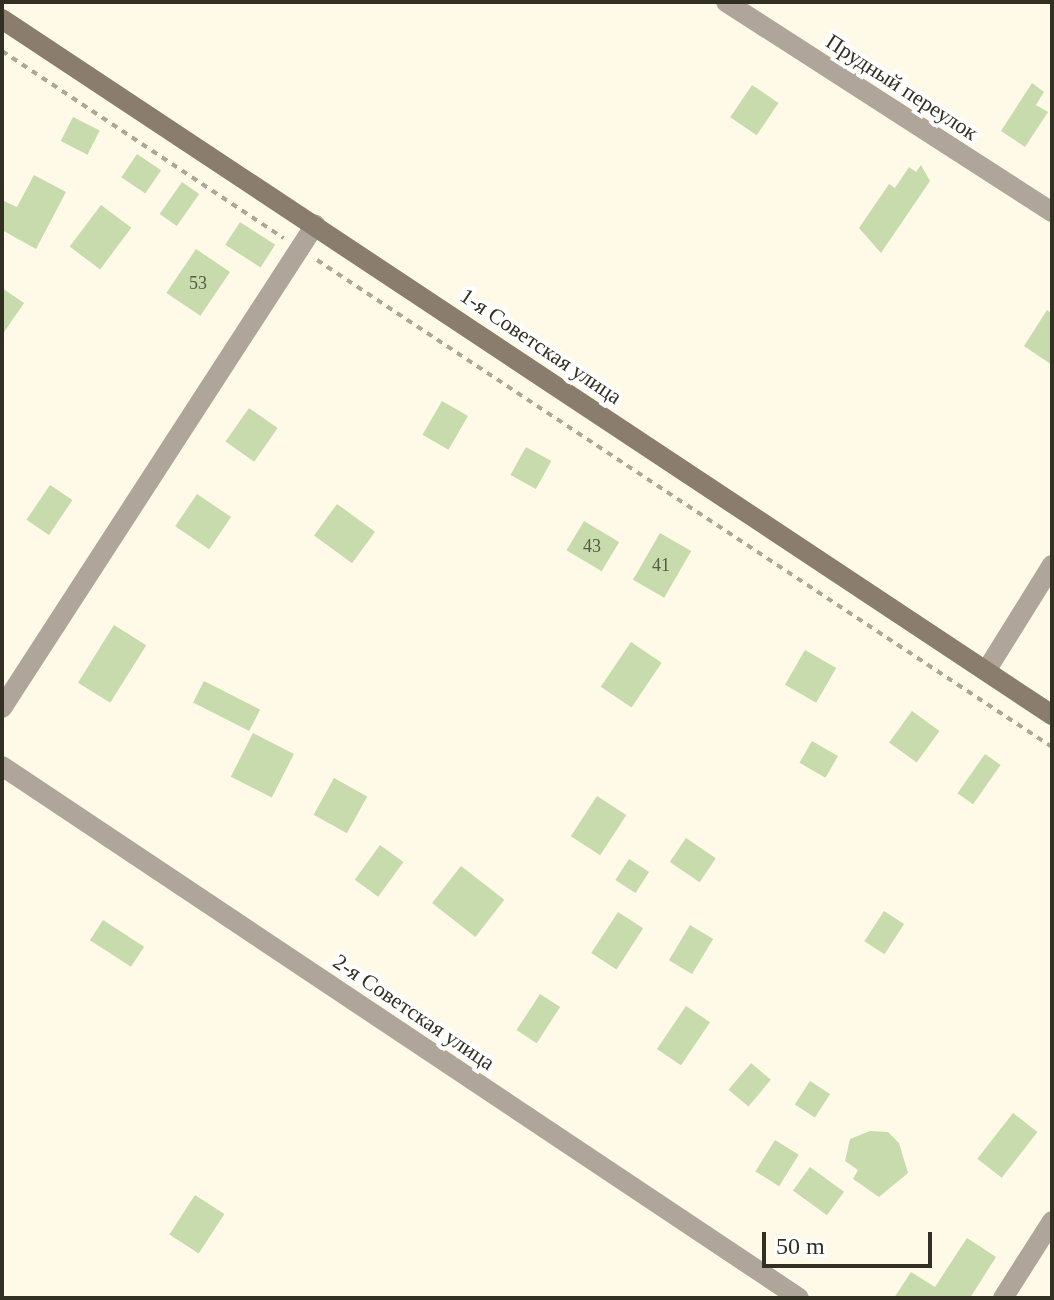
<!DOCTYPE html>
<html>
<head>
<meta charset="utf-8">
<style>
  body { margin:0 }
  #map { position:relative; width:1054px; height:1300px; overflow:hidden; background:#fefae7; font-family:"Times New Roman",serif }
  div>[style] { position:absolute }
  .building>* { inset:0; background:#c7dbad; transform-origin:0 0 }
  .path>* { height:4px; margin-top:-2px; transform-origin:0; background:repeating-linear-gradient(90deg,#aca898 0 6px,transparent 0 12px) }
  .minor>* { height:20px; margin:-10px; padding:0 10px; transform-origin:10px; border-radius:10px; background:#afa59b }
  .tertiary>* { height:20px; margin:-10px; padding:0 10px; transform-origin:10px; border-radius:10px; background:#afa59b }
  .secondary>* { height:20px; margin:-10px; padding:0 10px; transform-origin:10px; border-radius:10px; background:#8b7d6e }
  span { translate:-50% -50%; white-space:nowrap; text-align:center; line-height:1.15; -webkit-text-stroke:8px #fff; paint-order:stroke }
  .number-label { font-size:18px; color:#575a46 }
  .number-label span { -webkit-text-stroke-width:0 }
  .street-label { font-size:22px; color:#322f23 }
  .frame { position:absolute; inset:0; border:4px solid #322f23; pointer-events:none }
  .scale { position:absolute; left:762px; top:1232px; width:170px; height:36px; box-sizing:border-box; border:4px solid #322f23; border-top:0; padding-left:10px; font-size:24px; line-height:28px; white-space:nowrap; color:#322f23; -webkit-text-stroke:6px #fff; paint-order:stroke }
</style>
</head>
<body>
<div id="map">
  <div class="building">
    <i style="clip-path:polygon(1032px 83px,1044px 92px,1036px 105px,1048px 112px,1025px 147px,1001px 131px)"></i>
    <i style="left:752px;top:85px;width:32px;height:39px;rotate:34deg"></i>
    <i style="left:73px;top:117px;width:30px;height:27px;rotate:27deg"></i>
    <i style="left:137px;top:154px;width:29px;height:28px;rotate:34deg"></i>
    <i style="clip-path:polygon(921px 165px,930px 181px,881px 253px,859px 228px,889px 184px,895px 188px,909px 167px,916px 172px)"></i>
    <i style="clip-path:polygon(34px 175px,66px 192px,36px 249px,2px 230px,2px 200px,17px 207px)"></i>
    <i style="left:182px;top:182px;width:21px;height:39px;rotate:35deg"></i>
    <i style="left:101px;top:205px;width:38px;height:52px;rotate:37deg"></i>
    <i style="left:240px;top:222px;width:42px;height:27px;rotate:33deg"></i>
    <i style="left:196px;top:249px;width:41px;height:53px;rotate:34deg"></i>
    <i style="clip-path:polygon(2px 288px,24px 303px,2px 335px)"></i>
    <i style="clip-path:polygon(1047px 310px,1052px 314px,1052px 365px,1024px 346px)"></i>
    <i style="left:442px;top:401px;width:30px;height:39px;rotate:30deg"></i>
    <i style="left:249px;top:408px;width:35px;height:41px;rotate:35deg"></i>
    <i style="left:526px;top:447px;width:29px;height:32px;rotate:29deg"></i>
    <i style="left:50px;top:485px;width:27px;height:42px;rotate:34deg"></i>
    <i style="left:197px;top:494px;width:41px;height:39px;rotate:34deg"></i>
    <i style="left:337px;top:504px;width:47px;height:39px;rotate:36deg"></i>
    <i style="left:584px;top:521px;width:41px;height:34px;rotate:31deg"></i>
    <i style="left:660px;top:533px;width:36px;height:54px;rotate:30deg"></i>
    <i style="left:114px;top:625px;width:38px;height:68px;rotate:32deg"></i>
    <i style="left:631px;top:642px;width:37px;height:54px;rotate:34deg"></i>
    <i style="left:805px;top:650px;width:36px;height:40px;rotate:30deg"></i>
    <i style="left:204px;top:681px;width:63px;height:24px;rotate:27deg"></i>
    <i style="left:912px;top:711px;width:34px;height:39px;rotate:36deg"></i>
    <i style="left:253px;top:733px;width:46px;height:49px;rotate:27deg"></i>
    <i style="left:812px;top:741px;width:30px;height:25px;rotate:30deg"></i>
    <i style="left:985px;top:754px;width:19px;height:48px;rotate:35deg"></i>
    <i style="left:334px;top:778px;width:38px;height:42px;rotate:29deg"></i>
    <i style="left:597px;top:796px;width:35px;height:48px;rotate:33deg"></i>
    <i style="left:686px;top:838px;width:36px;height:29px;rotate:34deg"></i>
    <i style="left:380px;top:845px;width:29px;height:43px;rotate:36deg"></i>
    <i style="left:629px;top:859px;width:24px;height:25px;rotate:33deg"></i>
    <i style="left:461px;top:866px;width:55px;height:47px;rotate:38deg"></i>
    <i style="left:884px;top:911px;width:24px;height:36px;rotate:33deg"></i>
    <i style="left:618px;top:912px;width:30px;height:49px;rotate:33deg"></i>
    <i style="left:103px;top:920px;width:49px;height:24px;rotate:33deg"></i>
    <i style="left:690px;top:925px;width:27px;height:41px;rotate:31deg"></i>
    <i style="left:540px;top:994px;width:24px;height:43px;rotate:33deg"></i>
    <i style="left:686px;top:1006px;width:29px;height:52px;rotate:34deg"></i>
    <i style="left:751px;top:1063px;width:26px;height:35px;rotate:40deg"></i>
    <i style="left:810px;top:1081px;width:24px;height:28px;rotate:33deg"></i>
    <i style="left:1013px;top:1113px;width:31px;height:58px;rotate:38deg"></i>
    <i style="clip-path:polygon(870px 1131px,888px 1132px,899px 1143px,908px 1173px,879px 1197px,853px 1179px,858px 1170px,845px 1161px,850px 1139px)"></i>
    <i style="left:775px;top:1140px;width:28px;height:37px;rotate:32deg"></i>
    <i style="left:810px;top:1167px;width:42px;height:29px;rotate:36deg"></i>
    <i style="left:195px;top:1195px;width:35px;height:47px;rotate:33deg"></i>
    <i style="clip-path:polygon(967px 1238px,996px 1257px,970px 1298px,894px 1298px,911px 1272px,935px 1287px)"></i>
  </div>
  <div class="path">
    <i style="left:2px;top:51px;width:338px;rotate:33.6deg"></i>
    <i style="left:317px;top:260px;width:882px;rotate:33.53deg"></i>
  </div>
  <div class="minor">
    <i style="left:726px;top:2px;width:388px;rotate:32.8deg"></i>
    <i style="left:986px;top:671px;width:125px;rotate:-58.1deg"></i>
    <i style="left:2px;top:708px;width:576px;rotate:-57.06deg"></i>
    <i style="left:2px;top:766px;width:958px;rotate:33.72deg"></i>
  </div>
  <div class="tertiary">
    <i style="left:1003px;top:1298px;width:91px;rotate:-57.5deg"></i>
  </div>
  <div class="secondary">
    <i style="left:2px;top:19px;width:1260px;rotate:33.54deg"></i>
  </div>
  <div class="number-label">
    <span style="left:198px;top:283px">53</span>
    <span style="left:592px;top:546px">43</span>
    <span style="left:661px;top:565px">41</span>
  </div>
  <div class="street-label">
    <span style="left:902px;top:87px;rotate:33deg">Прудный переулок</span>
    <span style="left:541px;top:346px;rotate:34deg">1-я Советская улица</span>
    <span style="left:414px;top:1012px;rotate:34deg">2-я Советская улица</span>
  </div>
  <div class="frame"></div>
  <div class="scale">50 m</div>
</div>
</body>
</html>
